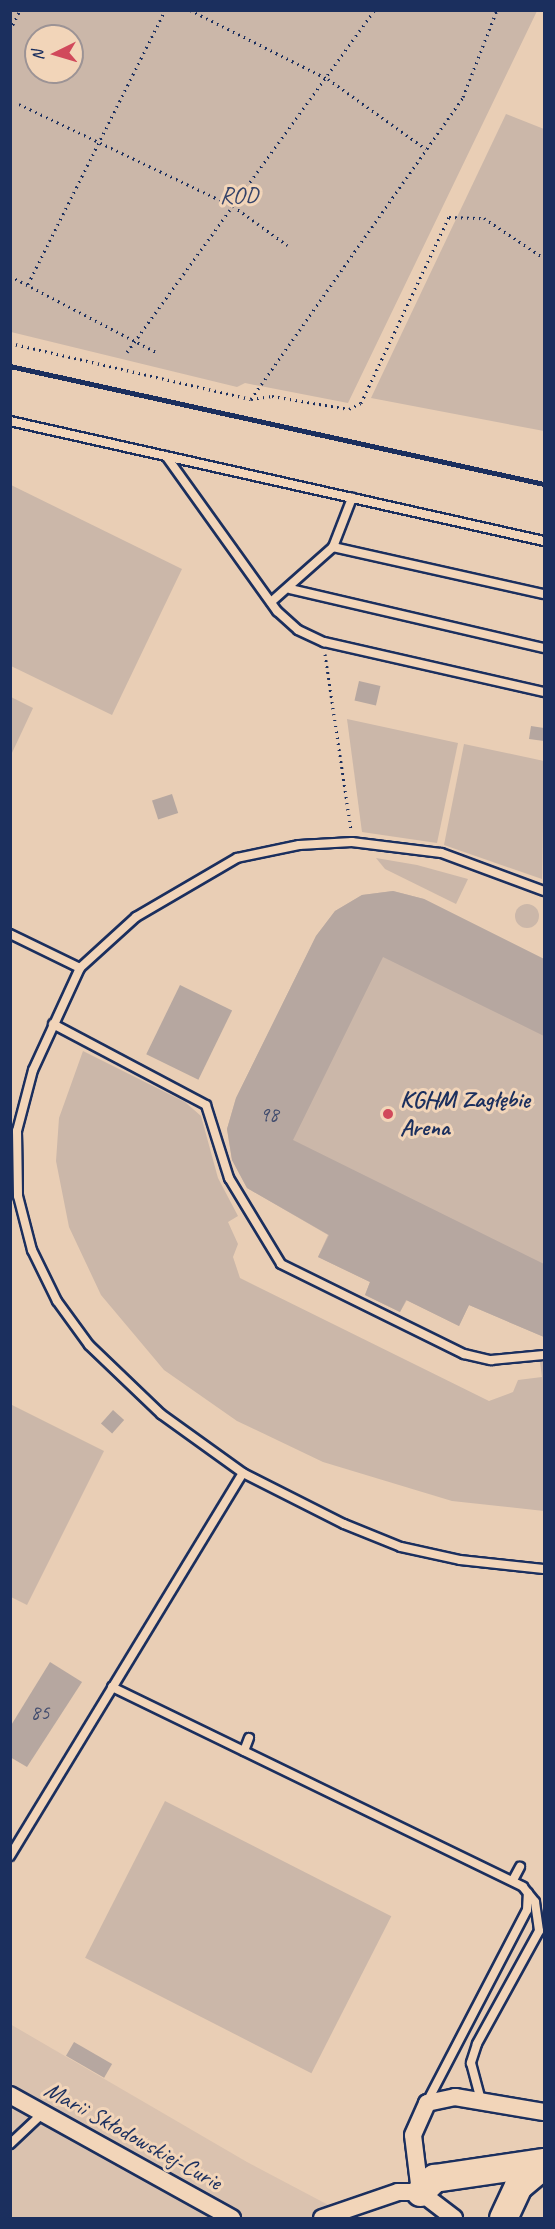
<!DOCTYPE html>
<html>
<head>
<meta charset="utf-8">
<style>
  body { margin:0 }
  #map { position:relative; width:555px; height:2229px; overflow:hidden; background:#e9ceb5; font-family:Caveat,sans-serif }
  div>[style] { position:absolute }
  .built>* { inset:0; background:#dac2af }
  .green>* { inset:0; background:#cbb7a9; transform-origin:0 0 }
  .round { border-radius:50% }
  .building>* { inset:0; background:#b6a7a0; transform-origin:0 0 }
  .path>* { height:3px; margin-top:-1.5px; transform-origin:0; background:repeating-linear-gradient(90deg,#1b2f5e 0 1.5px,transparent 0 6px) }
  .roads { filter:drop-shadow(2px 0 #1b2f5e) drop-shadow(-2px 0 #1b2f5e) drop-shadow(0 2px #1b2f5e) drop-shadow(0 -2px #1b2f5e) }
  .service>* { height:8px; margin:-4px; padding:0 4px; transform-origin:4px; border-radius:4px; background:#f2d5b9 }
  .minor>* { height:16px; margin:-8px; padding:0 8px; transform-origin:8px; border-radius:8px; background:#f2d5b9 }
  .primary>* { height:27px; margin:-13.5px; padding:0 13.5px; transform-origin:13.5px; border-radius:13.5px; background:#f2d5b9 }
  .rail>* { height:4.5px; margin:-2.25px; padding:0 2.25px; transform-origin:2.25px; border-radius:2.25px; background:#1b2f5e }
  .dots>* { width:16px; height:16px; translate:-50% -50%; box-sizing:border-box; border:3px solid #f2d5b9; border-radius:50% }
  span { translate:-50% -50%; white-space:nowrap; text-align:center; line-height:1.15; -webkit-text-stroke:6px #f2d5b9; paint-order:stroke }
  .number-label { font-size:21px; color:#424d6e }
  .number-label span { -webkit-text-stroke-width:0 }
  .park-label { font-size:24px; color:#354369 }
  .poi-label { font-size:24px; color:#1b2f5e; font-weight:700 }
  .left { translate:0 -50%; text-align:left }
  .street-label { font-size:24px; color:#1b2f5e }
  .frame { position:absolute; inset:0; border:12px solid #1b2f5e; pointer-events:none }
  .north { position:absolute; left:24px; top:24px; width:60px; height:60px; box-sizing:border-box; background:#f2d5b9; border:2px solid #9c9395; border-radius:50%; rotate:265deg; font-size:16px; font-weight:700; line-height:24px; text-align:center; color:#1b2f5e }
  .north::after { content:''; display:block; margin:auto; width:21px; height:27px; background:#d1495b; clip-path:polygon(50% 0,100% 100%,50% 72%,0 100%) }
</style>
</head>
<body>
<div id="map">
  <div class="built">
    <i style="clip-path:polygon(10px 2024px,247px 2162px,353px 2218px,11px 2218px)"></i>
  </div>
  <div class="green">
    <i style="clip-path:polygon(evenodd,11px 10px,537px 10px,537px 11px,348px 403px,245px 383px,237px 387px,11px 332px,11px 10px,36px 36px,72px 36px,72px 72px,36px 72px,36px 36px)"></i>
    <i style="clip-path:polygon(506px 114px,544px 129px,544px 431px,371px 398px)"></i>
    <i style="clip-path:polygon(11px 485px,182px 569px,112px 715px,11px 666px)"></i>
    <i style="clip-path:polygon(11px 697px,33px 708px,11px 755px)"></i>
    <i style="clip-path:polygon(347px 719px,458px 743px,437px 843px,362px 832px)"></i>
    <i style="clip-path:polygon(464px 744px,544px 761px,542px 879px,444px 845px)"></i>
    <i style="clip-path:polygon(376px 858px,417px 865px,468px 879px,456px 904px,385px 869px)"></i>
    <i style="clip-path:polygon(393px 891px,424px 899px,544px 959px,544px 1337px,469px 1305px,459px 1326px,407px 1300px,400px 1312px,365px 1295px,370px 1282px,318px 1257px,328px 1235px,247px 1188px,232px 1160px,227px 1129px,236px 1098px,316px 936px,335px 911px,362px 895px)"></i>
    <i class="round" style="left:515px;top:904px;width:24px;height:24px"></i>
    <i style="clip-path:polygon(83px 1051px,185px 1102px,201px 1116px,218px 1178px,238px 1216px,228px 1222px,238px 1244px,233px 1257px,240px 1278px,489px 1401px,513px 1392px,518px 1380px,542px 1377px,540px 1362px,544px 1362px,544px 1511px,452px 1501px,323px 1462px,237px 1421px,164px 1370px,101px 1295px,69px 1227px,56px 1161px,59px 1118px)"></i>
    <i style="clip-path:polygon(10px 1404px,104px 1451px,27px 1605px,11px 1597px)"></i>
    <i style="left:165px;top:1801px;width:254px;height:176px;rotate:27deg"></i>
  </div>
  <div class="building">
    <i style="left:359px;top:681px;width:22px;height:20px;rotate:13deg"></i>
    <i style="clip-path:polygon(531px 726px,544px 728px,544px 741px,529px 739px)"></i>
    <i style="left:172px;top:794px;width:20px;height:21px;rotate:72deg"></i>
    <i style="clip-path:polygon(393px 891px,424px 899px,544px 959px,544px 1036px,383px 957px,293px 1140px,544px 1264px,544px 1337px,469px 1305px,459px 1326px,406px 1300px,400px 1312px,365px 1295px,370px 1282px,318px 1257px,329px 1235px,247px 1188px,232px 1160px,227px 1129px,236px 1098px,316px 936px,335px 911px,362px 895px)"></i>
    <i style="left:180px;top:985px;width:58px;height:77px;rotate:26deg"></i>
    <i style="left:113px;top:1410px;width:15px;height:18px;rotate:42deg"></i>
    <i style="clip-path:polygon(50px 1662px,82px 1682px,27px 1767px,10px 1757px,10px 1727px)"></i>
    <i style="left:74px;top:2042px;width:44px;height:16px;rotate:30deg"></i>
  </div>
  <div class="path">
    <i style="left:190px;top:10px;width:154px;rotate:26.6deg"></i>
    <i style="left:328px;top:79px;width:120px;rotate:35.5deg"></i>
    <i style="left:10px;top:30px;width:22px;rotate:-63deg"></i>
    <i style="left:19px;top:104px;width:237px;rotate:25.5deg"></i>
    <i style="left:233px;top:206px;width:67px;rotate:35.8deg"></i>
    <i style="left:10px;top:276px;width:167px;rotate:27.5deg"></i>
    <i style="left:28px;top:284px;width:306px;rotate:-63.4deg"></i>
    <i style="left:10px;top:343px;width:247px;rotate:13.1deg"></i>
    <i style="left:251px;top:399px;width:21px;rotate:-8deg"></i>
    <i style="left:272px;top:396px;width:78px;rotate:9.6deg"></i>
    <i style="left:349px;top:409px;width:13px;rotate:-27deg"></i>
    <i style="left:361px;top:403px;width:206px;rotate:-64.7deg"></i>
    <i style="left:449px;top:217px;width:35px;rotate:2deg"></i>
    <i style="left:484px;top:218px;width:72px;rotate:33.7deg"></i>
    <i style="left:127px;top:352px;width:422px;rotate:-54.1deg"></i>
    <i style="left:251px;top:399px;width:369px;rotate:-54.9deg"></i>
    <i style="left:463px;top:97px;width:93px;rotate:-68.7deg"></i>
    <i style="left:325px;top:654px;width:179px;rotate:81.6deg"></i>
  </div>
  <div class="roads">
    <div class="service">
      <i style="left:10px;top:421px;width:547px;rotate:12.67deg"></i>
      <i style="left:166px;top:456px;width:191px;rotate:54.4deg"></i>
      <i style="left:277px;top:611px;width:28px;rotate:42deg"></i>
      <i style="left:298px;top:630px;width:29px;rotate:25deg"></i>
      <i style="left:324px;top:642px;width:226px;rotate:12.8deg"></i>
      <i style="left:333px;top:547px;width:216px;rotate:12.6deg"></i>
      <i style="left:290px;top:589px;width:261px;rotate:13.1deg"></i>
      <i style="left:271px;top:602px;width:83px;rotate:-41.6deg"></i>
      <i style="left:333px;top:547px;width:53px;rotate:-68.8deg"></i>
      <i style="left:544px;top:891px;width:110px;rotate:-159.7deg"></i>
      <i style="left:441px;top:853px;width:90px;rotate:-173deg"></i>
      <i style="left:352px;top:842px;width:53px;rotate:176.8deg"></i>
      <i style="left:299px;top:845px;width:63px;rotate:168.2deg"></i>
      <i style="left:237px;top:858px;width:117px;rotate:149.7deg"></i>
      <i style="left:136px;top:917px;width:76px;rotate:137.7deg"></i>
      <i style="left:80px;top:968px;width:112px;rotate:114.7deg"></i>
      <i style="left:33px;top:1070px;width:63px;rotate:104.7deg"></i>
      <i style="left:17px;top:1131px;width:65px;rotate:89.1deg"></i>
      <i style="left:18px;top:1196px;width:56px;rotate:75.5deg"></i>
      <i style="left:32px;top:1250px;width:57px;rotate:63.9deg"></i>
      <i style="left:57px;top:1301px;width:54px;rotate:54deg"></i>
      <i style="left:89px;top:1345px;width:100px;rotate:43.8deg"></i>
      <i style="left:161px;top:1414px;width:101px;rotate:35.7deg"></i>
      <i style="left:243px;top:1473px;width:113px;rotate:26.8deg"></i>
      <i style="left:344px;top:1524px;width:61px;rotate:22deg"></i>
      <i style="left:401px;top:1547px;width:60px;rotate:12.4deg"></i>
      <i style="left:460px;top:1560px;width:84px;rotate:6.1deg"></i>
      <i style="left:10px;top:934px;width:78px;rotate:25.9deg"></i>
      <i style="left:53px;top:1024px;width:173px;rotate:27.9deg"></i>
      <i style="left:206px;top:1105px;width:77px;rotate:72.5deg"></i>
      <i style="left:229px;top:1178px;width:100px;rotate:58.8deg"></i>
      <i style="left:281px;top:1264px;width:204px;rotate:26.2deg"></i>
      <i style="left:464px;top:1354px;width:28px;rotate:13deg"></i>
      <i style="left:491px;top:1360px;width:53px;rotate:-5.4deg"></i>
      <i style="left:112px;top:1687px;width:457px;rotate:25.9deg"></i>
      <i style="left:523px;top:1887px;width:19px;rotate:51deg"></i>
      <i style="left:535px;top:1902px;width:29px;rotate:82deg"></i>
      <i style="left:539px;top:1931px;width:129px;rotate:118.8deg"></i>
      <i style="left:477px;top:2044px;width:20px;rotate:108deg"></i>
      <i style="left:471px;top:2063px;width:39px;rotate:75deg"></i>
      <i style="left:244px;top:1751px;width:14px;rotate:-69deg"></i>
      <i style="left:10px;top:1856px;width:448px;rotate:-58.7deg"></i>
      <i style="left:513px;top:1880px;width:15px;rotate:-62deg"></i>
      <i style="left:427px;top:2102px;width:216px;rotate:-62.5deg"></i>
      <i style="left:527px;top:1910px;width:17px;rotate:-87deg"></i>
      <i style="left:10px;top:2144px;width:45px;rotate:-43.2deg"></i>
    </div>
    <div class="minor">
      <i style="left:10px;top:2095px;width:254px;rotate:29deg"></i>
      <i style="left:420px;top:2192px;width:57px;rotate:-97deg"></i>
      <i style="left:413px;top:2135px;width:35px;rotate:-66deg"></i>
      <i style="left:427px;top:2103px;width:29px;rotate:-12deg"></i>
      <i style="left:455px;top:2097px;width:90px;rotate:9.6deg"></i>
      <i style="left:322px;top:2218px;width:80px;rotate:-18.9deg"></i>
      <i style="left:398px;top:2192px;width:22px"></i>
      <i style="left:420px;top:2192px;width:43px;rotate:37.4deg"></i>
    </div>
    <div class="primary">
      <i style="left:420px;top:2192px;width:20px;rotate:-45deg"></i>
      <i style="left:434px;top:2178px;width:111px;rotate:-8.3deg"></i>
      <i style="left:503px;top:2218px;width:35px;rotate:-65deg"></i>
      <i style="left:518px;top:2186px;width:34px;rotate:-40deg"></i>
    </div>
  </div>
  <div class="rail">
    <i style="left:10px;top:366px;width:547px;rotate:12.46deg"></i>
  </div>
  <div class="dots">
    <i style="left:388px;top:1114px;background:#d1495b"></i>
  </div>
  <div class="number-label">
    <span style="left:269px;top:1114px">98</span>
    <span style="left:40px;top:1712px">85</span>
  </div>
  <div class="park-label">
    <span style="left:239px;top:196px">ROD</span>
  </div>
  <div class="poi-label">
    <span class="left" style="left:400px;top:1114px">KGHM Zagłębie<br>Arena</span>
  </div>
  <div class="street-label">
    <span style="left:133px;top:2136px;rotate:29deg">Marii Skłodowskiej-Curie</span>
  </div>
  <div class="frame"></div>
  <div class="north">N</div>
</div>
</body>
</html>
